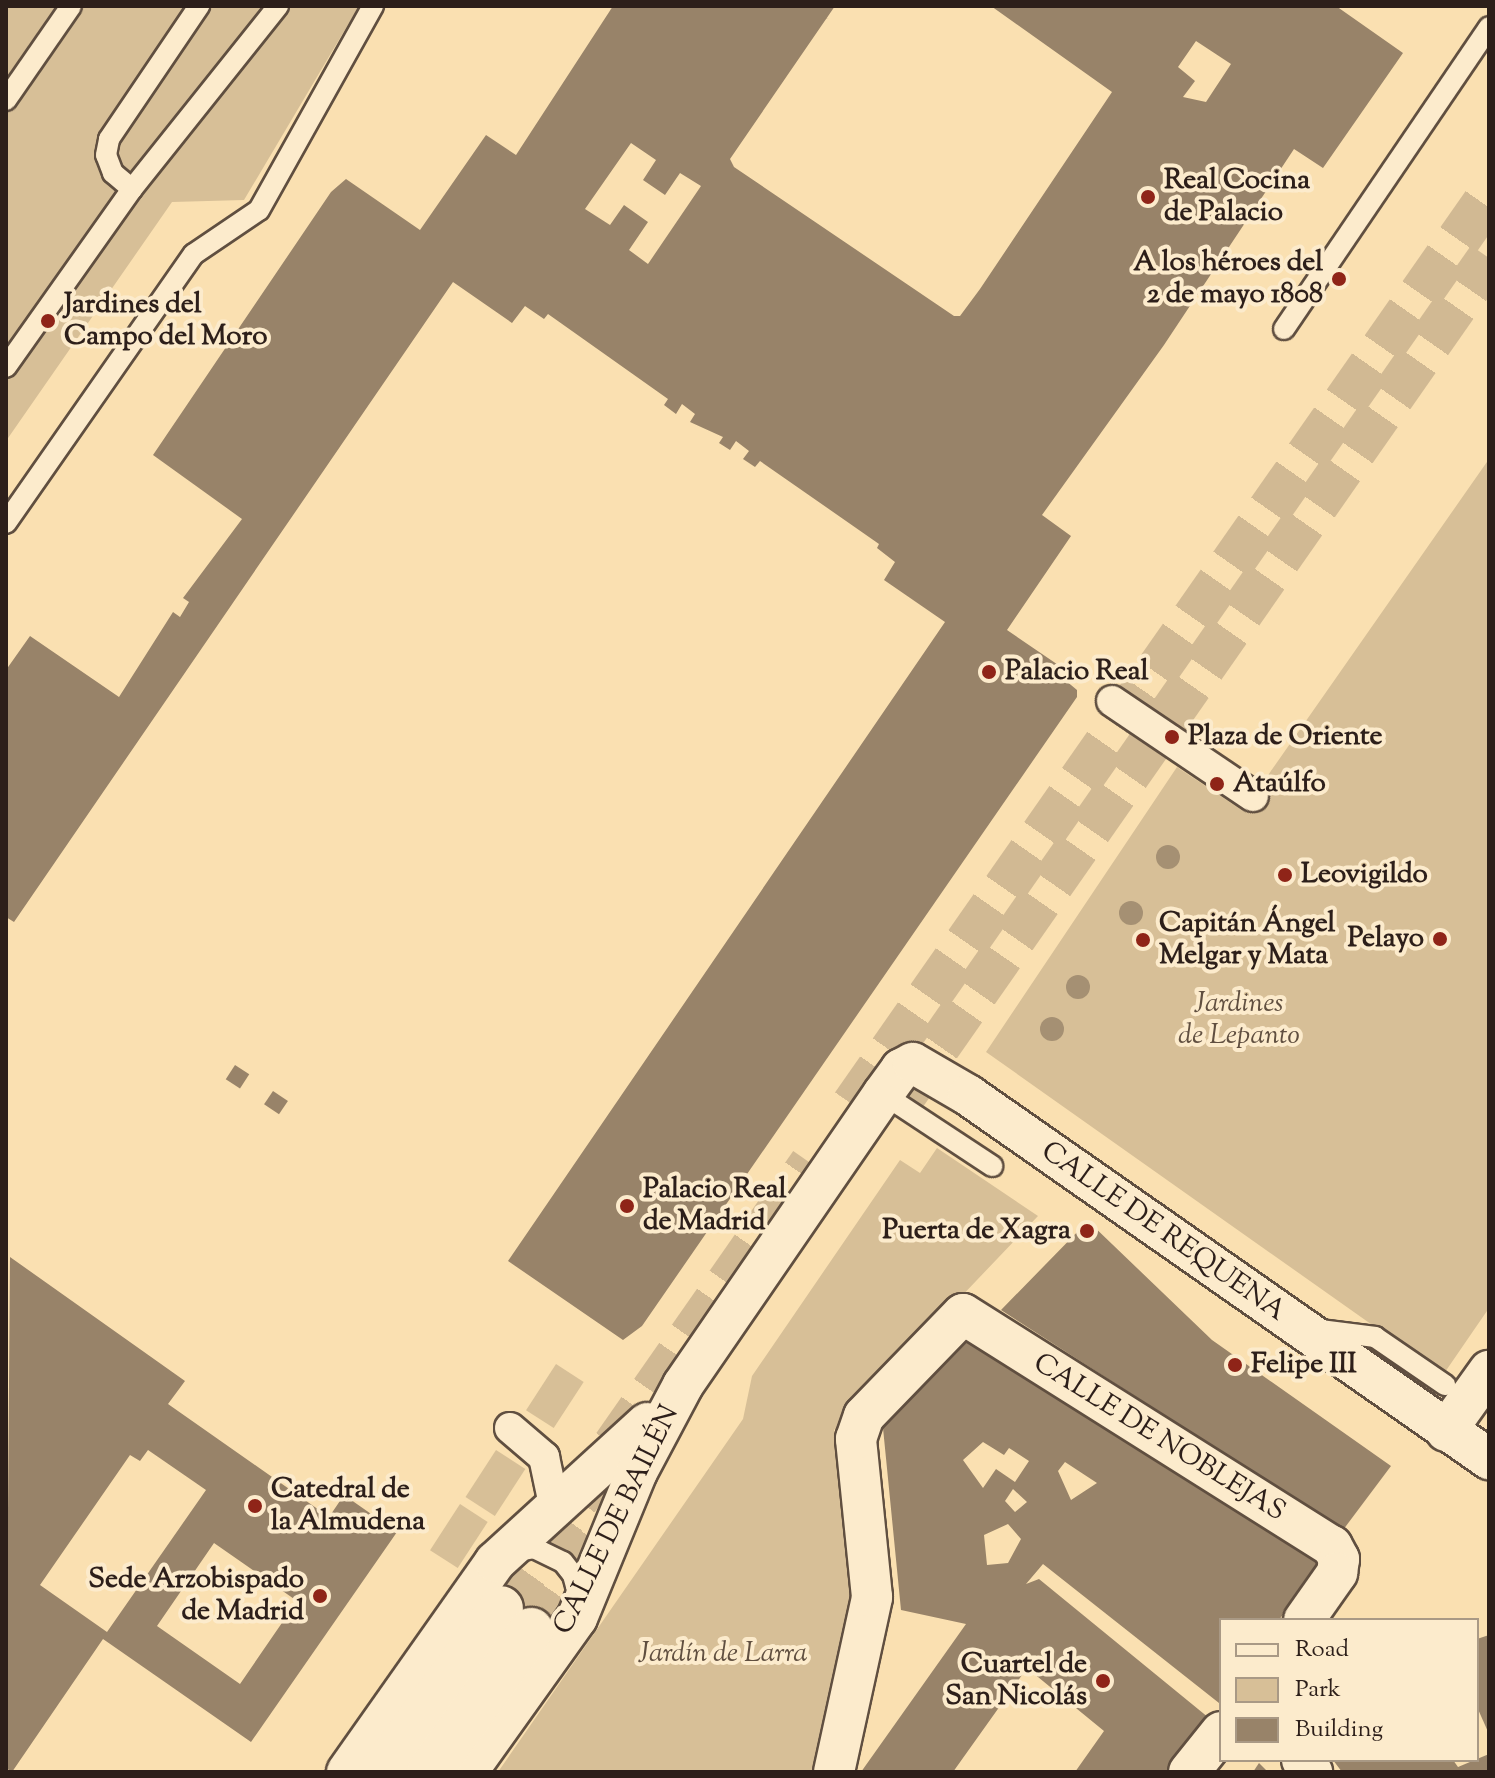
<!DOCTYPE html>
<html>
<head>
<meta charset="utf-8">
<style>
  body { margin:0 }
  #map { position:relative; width:1495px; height:1778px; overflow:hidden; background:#fae0b1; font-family:"Sorts Mill Goudy",serif }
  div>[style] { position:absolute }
  .green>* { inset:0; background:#d7bf97; transform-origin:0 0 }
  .building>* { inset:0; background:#988369; transform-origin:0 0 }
  .secondary-tunnel>* { height:44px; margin-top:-22px; transform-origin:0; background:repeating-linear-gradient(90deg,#d1b993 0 44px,transparent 0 66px) }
  .roads { filter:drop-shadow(2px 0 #604f40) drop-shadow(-2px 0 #604f40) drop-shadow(0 2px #604f40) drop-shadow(0 -2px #604f40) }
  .service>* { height:20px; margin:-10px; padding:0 10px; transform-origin:10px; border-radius:10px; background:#fcebcc }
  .pedestrian>* { height:30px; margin:-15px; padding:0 15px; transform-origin:15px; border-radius:15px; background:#fcebcc }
  .minor>* { height:40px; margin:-20px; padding:0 20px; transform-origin:20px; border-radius:20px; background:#fcebcc }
  .secondary>* { height:44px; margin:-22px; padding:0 22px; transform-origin:22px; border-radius:22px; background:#fcebcc }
  .trees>* { width:24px; height:24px; margin:-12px; border-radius:50%; background:#a59073 }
  .dots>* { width:22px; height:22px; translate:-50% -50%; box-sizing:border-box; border:4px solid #fcebcc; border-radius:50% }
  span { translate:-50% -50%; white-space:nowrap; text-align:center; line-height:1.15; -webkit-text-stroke:8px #fcebcc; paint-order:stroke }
  .poi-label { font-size:28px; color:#2d1f1a; font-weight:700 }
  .left { translate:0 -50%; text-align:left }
  .right { translate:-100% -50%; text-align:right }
  .park-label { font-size:28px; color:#604f40; font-style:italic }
  .street-label { font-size:28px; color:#2d1f1a }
  .frame { position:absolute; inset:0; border:8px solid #2d1f1a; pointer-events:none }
  .legend { position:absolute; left:1219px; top:1618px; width:260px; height:144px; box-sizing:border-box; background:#fcebcc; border:2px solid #a99985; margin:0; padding:10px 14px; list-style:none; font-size:24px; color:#2d1f1a }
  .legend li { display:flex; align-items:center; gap:16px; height:40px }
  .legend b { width:40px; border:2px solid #a99985 }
</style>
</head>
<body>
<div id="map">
  <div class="green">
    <i style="clip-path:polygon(6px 6px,359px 6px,244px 200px,172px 202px,6px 441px)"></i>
    <i style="clip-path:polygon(1489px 459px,1489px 1308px,1443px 1375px,986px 1052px,1177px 767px,1243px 811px)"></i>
    <i style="clip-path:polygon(937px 1148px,1038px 1216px,834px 1430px,854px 1603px,815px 1772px,498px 1772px,743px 1419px,752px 1376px,900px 1160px,920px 1173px)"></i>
    <i style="left:556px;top:1364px;width:33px;height:55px;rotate:33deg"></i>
    <i style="left:496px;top:1450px;width:35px;height:56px;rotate:33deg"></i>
    <i style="left:460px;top:1504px;width:33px;height:55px;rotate:33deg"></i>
  </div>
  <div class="building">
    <i style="clip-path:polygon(evenodd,613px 6px,835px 6px,730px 159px,734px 167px,954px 316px,960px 316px,980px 289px,1112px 92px,991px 6px,1336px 6px,1403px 53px,1323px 168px,1294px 149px,1164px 345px,1042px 515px,1071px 536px,1007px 630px,1070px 673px,1065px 680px,1077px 690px,1077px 697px,642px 1326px,623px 1340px,508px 1261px,945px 622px,884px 580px,895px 562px,877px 548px,879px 544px,760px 461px,755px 467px,743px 459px,749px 451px,736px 441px,730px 450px,719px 443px,723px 437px,690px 422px,695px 414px,682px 404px,676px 414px,664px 405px,668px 399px,548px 314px,544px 319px,525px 306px,512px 323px,453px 282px,14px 922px,6px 917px,6px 670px,30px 636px,119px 697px,173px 612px,180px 617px,189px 602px,183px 598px,242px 519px,153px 455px,331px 192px,346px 179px,420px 230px,486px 135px,516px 155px,613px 6px,1196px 41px,1231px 64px,1206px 102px,1183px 97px,1195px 81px,1178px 67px,1196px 41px,613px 6px,631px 143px,656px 160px,643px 180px,665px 195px,680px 173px,701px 186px,648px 264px,629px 250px,648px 222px,624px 205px,610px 225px,585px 209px,631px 143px)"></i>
    <i style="left:235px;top:1065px;width:17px;height:17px;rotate:33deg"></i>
    <i style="left:273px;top:1091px;width:18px;height:16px;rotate:34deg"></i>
    <i style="clip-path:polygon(1088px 1221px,1212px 1340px,1391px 1466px,1343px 1530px,1001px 1310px)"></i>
    <i style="clip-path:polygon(evenodd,10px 1257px,185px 1381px,168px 1404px,329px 1517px,344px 1495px,397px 1532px,251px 1742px,103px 1639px,12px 1772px,6px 1768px,10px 1257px,148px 1450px,206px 1490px,107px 1632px,40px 1585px,130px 1455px,140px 1461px,148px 1450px,10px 1257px,214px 1543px,297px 1601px,240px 1684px,157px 1626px,214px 1543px)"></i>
    <i style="clip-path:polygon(evenodd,970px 1339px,1320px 1563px,1279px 1620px,1221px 1620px,1219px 1703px,1043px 1564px,1026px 1584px,1039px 1579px,1209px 1718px,1169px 1772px,1075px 1772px,1104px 1731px,1027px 1668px,953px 1772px,861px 1772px,966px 1624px,901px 1610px,883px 1428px,970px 1339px,983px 1442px,1004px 1455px,1009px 1448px,1029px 1461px,1015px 1482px,996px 1469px,983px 1488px,963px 1460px,983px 1442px,970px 1339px,1065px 1462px,1097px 1483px,1071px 1500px,1058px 1471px,1065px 1462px,970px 1339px,1013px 1489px,1027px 1502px,1015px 1512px,1005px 1501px,1013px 1489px,970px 1339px,1008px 1524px,1021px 1539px,1008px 1563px,987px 1565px,984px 1535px,1008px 1524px)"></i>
    <i style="clip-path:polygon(1489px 1635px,1489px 1734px,1477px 1707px,1477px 1639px)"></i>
    <i style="clip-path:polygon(1489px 1754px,1489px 1772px,1342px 1772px,1333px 1760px,1453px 1760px,1458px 1767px)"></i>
    <i style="clip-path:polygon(1259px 1763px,1268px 1772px,1253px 1772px)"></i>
  </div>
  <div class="secondary-tunnel">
    <i style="left:901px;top:1100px;width:1027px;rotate:-55.07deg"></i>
    <i style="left:853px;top:1105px;width:1109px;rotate:-55.02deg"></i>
    <i style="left:501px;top:1608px;width:542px;rotate:-55.08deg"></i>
    <i style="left:531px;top:1630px;width:118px;rotate:-55.4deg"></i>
  </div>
  <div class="roads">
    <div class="service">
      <i style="left:6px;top:100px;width:114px;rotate:-55.3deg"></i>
      <i style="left:132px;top:189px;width:25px;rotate:-140deg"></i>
      <i style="left:113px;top:173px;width:19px;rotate:-111deg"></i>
      <i style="left:106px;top:155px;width:16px;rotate:-79deg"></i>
      <i style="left:109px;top:139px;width:161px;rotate:-55.9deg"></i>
      <i style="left:1284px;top:329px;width:365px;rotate:-55.8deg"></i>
      <i style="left:6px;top:367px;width:218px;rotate:-54.7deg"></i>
      <i style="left:132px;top:189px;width:234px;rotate:-51.4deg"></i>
      <i style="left:6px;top:523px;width:328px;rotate:-55.1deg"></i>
      <i style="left:194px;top:254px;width:78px;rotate:-34.1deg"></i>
      <i style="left:259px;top:210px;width:234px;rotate:-60.8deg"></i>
      <i style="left:883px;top:1094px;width:131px;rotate:33.4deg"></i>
      <i style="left:1312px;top:1329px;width:64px;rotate:7.2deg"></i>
      <i style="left:1375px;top:1337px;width:85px;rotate:34.4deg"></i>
      <i style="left:512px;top:1552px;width:22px;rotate:-10deg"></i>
      <i style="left:534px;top:1548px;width:32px;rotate:26deg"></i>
      <i style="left:563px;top:1562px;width:16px;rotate:52deg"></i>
      <i style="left:573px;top:1575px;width:24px;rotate:75deg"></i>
    </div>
    <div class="pedestrian">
      <i style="left:1112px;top:701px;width:170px;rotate:34deg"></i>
      <i style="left:510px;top:1428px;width:45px;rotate:40.5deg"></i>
      <i style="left:544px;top:1457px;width:53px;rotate:78.1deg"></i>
    </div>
    <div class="minor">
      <i style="left:1446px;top:1431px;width:74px;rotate:-54.4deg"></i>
      <i style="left:1302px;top:1760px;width:16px;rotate:50deg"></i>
      <i style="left:347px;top:1772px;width:257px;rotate:-54.8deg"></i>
      <i style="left:495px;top:1562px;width:206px;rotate:-42.4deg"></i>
      <i style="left:467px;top:1772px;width:189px;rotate:-54.5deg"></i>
      <i style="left:577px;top:1618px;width:158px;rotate:-67.7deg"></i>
      <i style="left:637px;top:1472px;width:98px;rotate:-62.1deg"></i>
      <i style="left:683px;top:1385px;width:353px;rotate:-55.5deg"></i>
      <i style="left:883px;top:1094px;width:31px;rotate:-54deg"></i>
      <i style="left:901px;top:1069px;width:13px;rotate:-27deg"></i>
      <i style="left:913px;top:1063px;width:64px;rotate:30.2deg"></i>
      <i style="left:968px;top:1095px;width:636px;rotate:34.94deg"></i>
      <i style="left:834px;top:1772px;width:179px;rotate:-77.7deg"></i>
      <i style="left:872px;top:1597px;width:159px;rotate:-95.8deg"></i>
      <i style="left:856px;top:1439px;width:24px;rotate:-71deg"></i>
      <i style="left:864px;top:1416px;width:142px;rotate:-45.9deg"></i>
      <i style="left:963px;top:1314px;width:436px;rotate:32.2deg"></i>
      <i style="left:1332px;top:1546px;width:15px;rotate:62deg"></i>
      <i style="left:1339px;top:1559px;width:14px;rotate:98deg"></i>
      <i style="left:1337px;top:1573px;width:57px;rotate:125.1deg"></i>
      <i style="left:1189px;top:1772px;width:51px;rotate:-51.3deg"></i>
    </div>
    <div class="secondary">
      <i style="left:381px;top:1772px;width:203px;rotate:-53.8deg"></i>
      <i style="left:429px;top:1772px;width:175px;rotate:-54.3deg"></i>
    </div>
  </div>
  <div class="trees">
    <i style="left:1168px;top:857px"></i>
    <i style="left:1131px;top:913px"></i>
    <i style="left:1078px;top:987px"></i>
    <i style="left:1052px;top:1029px"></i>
  </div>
  <div class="dots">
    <i style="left:1148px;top:197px;background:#8f2418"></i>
    <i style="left:1339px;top:279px;background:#8f2418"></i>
    <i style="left:48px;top:321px;background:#8f2418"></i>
    <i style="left:989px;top:672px;background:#8f2418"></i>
    <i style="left:1172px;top:737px;background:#8f2418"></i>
    <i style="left:1217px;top:784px;background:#8f2418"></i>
    <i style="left:1285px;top:875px;background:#8f2418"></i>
    <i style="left:1440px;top:939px;background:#8f2418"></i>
    <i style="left:1143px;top:940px;background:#8f2418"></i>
    <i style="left:627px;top:1206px;background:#8f2418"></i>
    <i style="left:1087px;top:1231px;background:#8f2418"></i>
    <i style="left:1235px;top:1365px;background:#8f2418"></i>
    <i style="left:255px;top:1506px;background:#8f2418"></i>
    <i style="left:320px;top:1596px;background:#8f2418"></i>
    <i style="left:1103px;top:1681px;background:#8f2418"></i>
  </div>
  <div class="poi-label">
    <span class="left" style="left:1164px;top:197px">Real Cocina<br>de Palacio</span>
    <span class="right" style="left:1323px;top:279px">A los héroes del<br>2 de mayo 1808</span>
    <span class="left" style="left:64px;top:321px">Jardines del<br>Campo del Moro</span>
    <span class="left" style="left:1005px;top:672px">Palacio Real</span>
    <span class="left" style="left:1188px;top:737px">Plaza de Oriente</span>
    <span class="left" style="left:1233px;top:784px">Ataúlfo</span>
    <span class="left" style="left:1301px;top:875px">Leovigildo</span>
    <span class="left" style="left:1159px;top:940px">Capitán Ángel<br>Melgar y Mata</span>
    <span class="right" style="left:1424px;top:939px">Pelayo</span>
    <span class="left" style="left:643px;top:1206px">Palacio Real<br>de Madrid</span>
    <span class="right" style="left:1071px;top:1231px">Puerta de Xagra</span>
    <span class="left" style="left:1251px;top:1365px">Felipe III</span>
    <span class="left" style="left:271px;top:1506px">Catedral de<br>la Almudena</span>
    <span class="right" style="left:304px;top:1596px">Sede Arzobispado<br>de Madrid</span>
    <span class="right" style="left:1087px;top:1681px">Cuartel de<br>San Nicolás</span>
  </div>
  <div class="park-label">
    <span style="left:1239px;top:1020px">Jardines<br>de Lepanto</span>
    <span style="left:723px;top:1654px">Jardín de Larra</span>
  </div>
  <div class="street-label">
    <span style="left:1163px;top:1232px;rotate:35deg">CALLE DE REQUENA</span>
    <span style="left:1159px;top:1438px;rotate:32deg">CALLE DE NOBLEJAS</span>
    <span style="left:617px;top:1520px;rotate:-64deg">CALLE DE BAILÉN</span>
  </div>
  <div class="frame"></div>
  <ul class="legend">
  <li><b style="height:10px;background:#fcebcc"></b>Road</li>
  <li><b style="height:22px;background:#d7bf97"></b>Park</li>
  <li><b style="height:22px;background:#988369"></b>Building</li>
  </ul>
</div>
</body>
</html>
